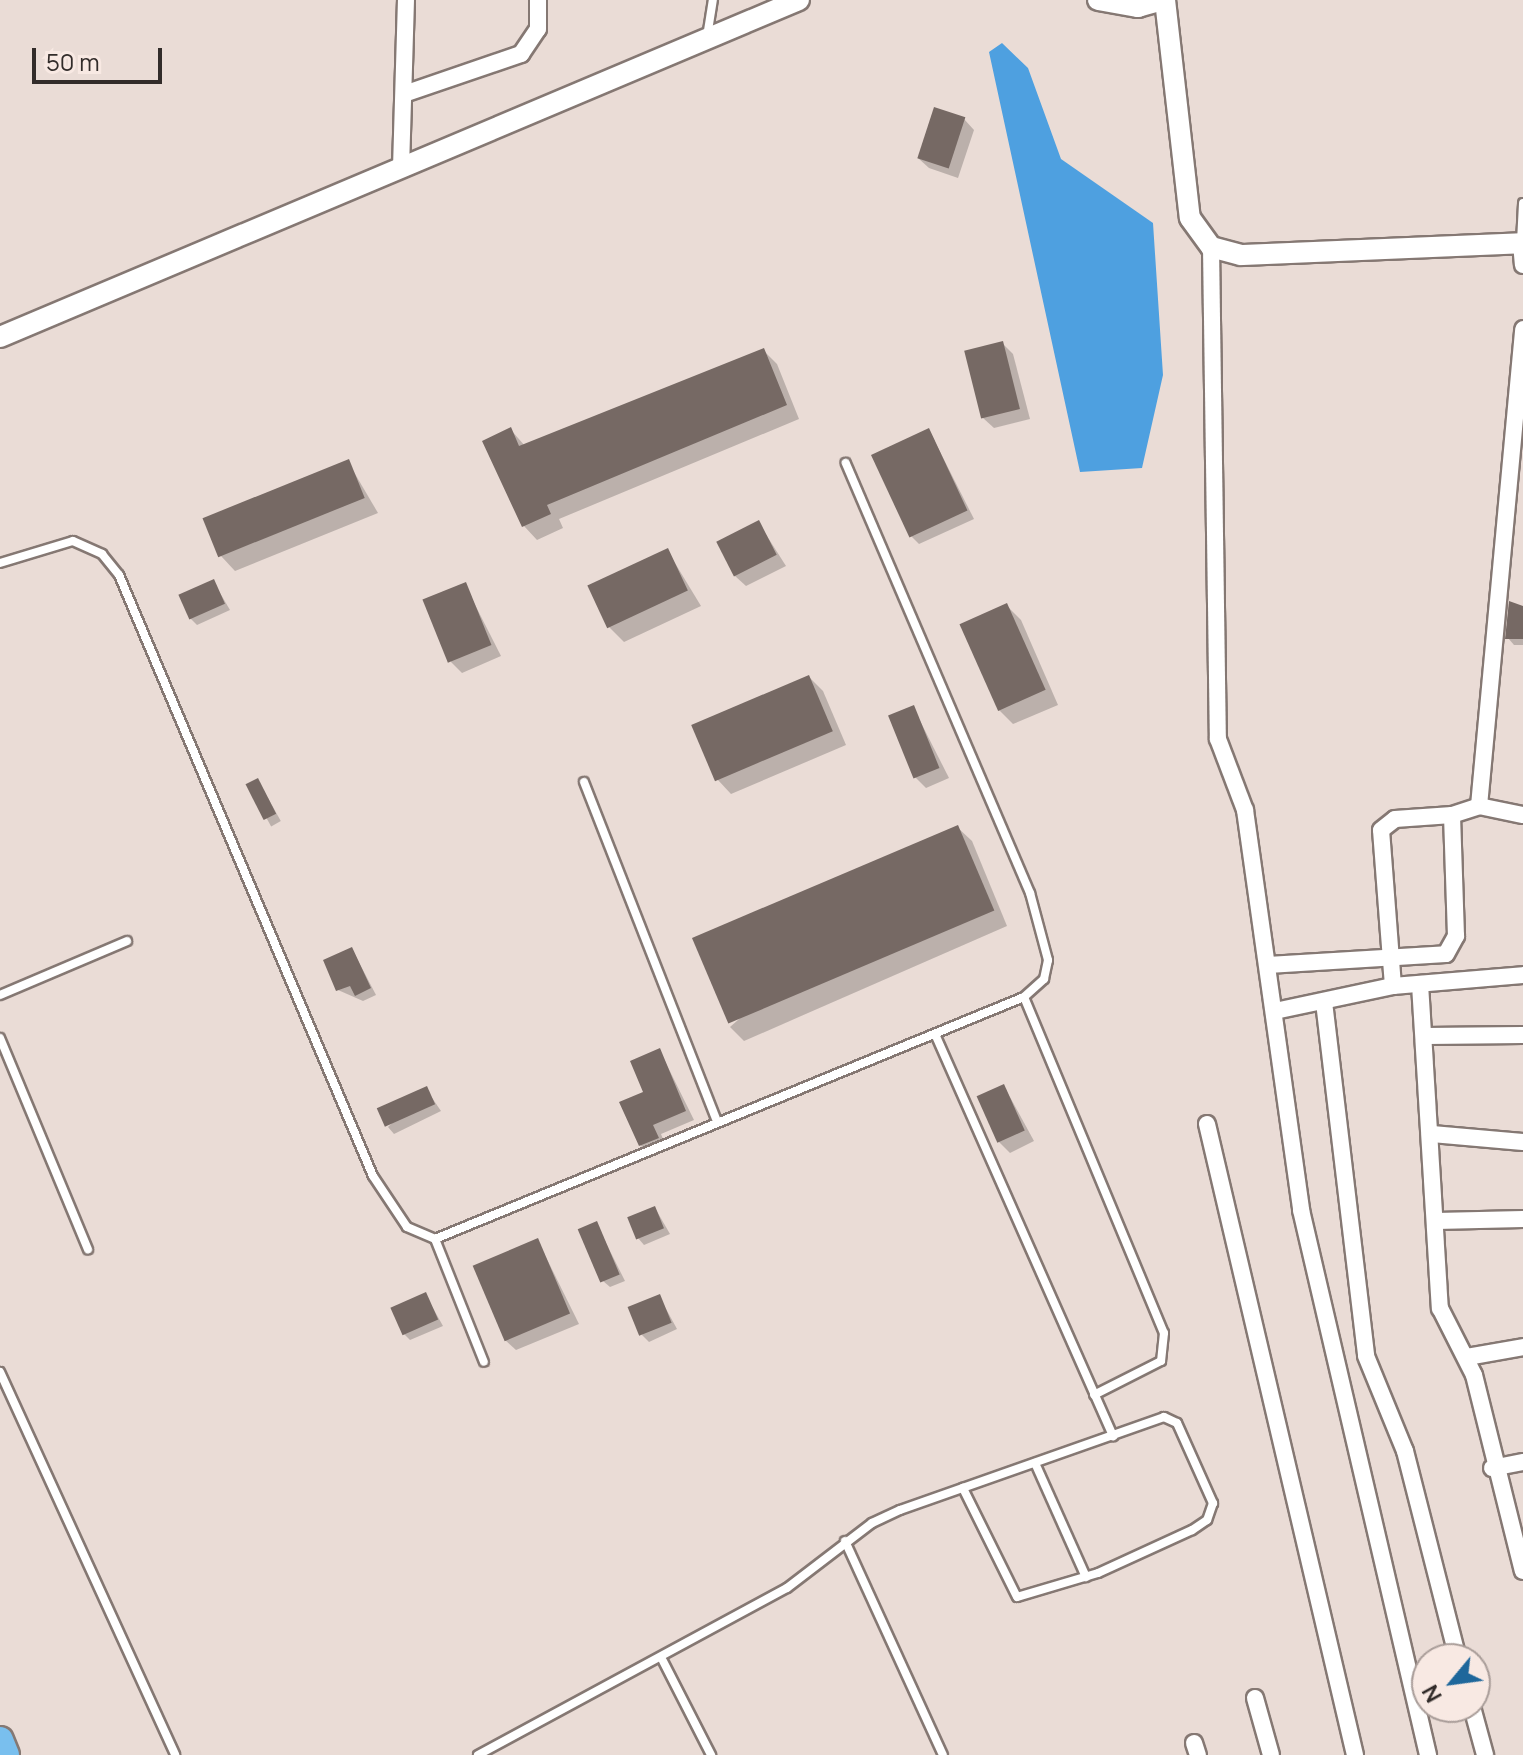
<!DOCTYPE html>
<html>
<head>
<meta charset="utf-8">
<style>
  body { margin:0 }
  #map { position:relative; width:1523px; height:1755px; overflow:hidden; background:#eadcd6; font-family:Manrope,sans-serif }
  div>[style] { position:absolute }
  .water>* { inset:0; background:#4ea0e0 }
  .shadow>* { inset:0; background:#0003; transform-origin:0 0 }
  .building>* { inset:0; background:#766964; transform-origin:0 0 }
  .roads { filter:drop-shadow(2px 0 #857873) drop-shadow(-2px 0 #857873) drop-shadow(0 2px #857873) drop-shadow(0 -2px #857873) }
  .service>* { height:8px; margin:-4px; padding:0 4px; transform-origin:4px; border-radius:4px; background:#fff }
  .minor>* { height:16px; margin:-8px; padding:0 8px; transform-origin:8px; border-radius:8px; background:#fff }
  .tertiary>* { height:20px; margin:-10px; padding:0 10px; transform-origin:10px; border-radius:10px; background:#fff }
  .primary>* { height:26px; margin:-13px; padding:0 13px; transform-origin:13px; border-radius:13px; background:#79bfee }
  span { translate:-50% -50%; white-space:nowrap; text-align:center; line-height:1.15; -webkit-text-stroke:8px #f8e9e3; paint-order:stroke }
  .north { position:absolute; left:1411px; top:1643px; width:80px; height:80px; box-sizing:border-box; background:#f8e9e3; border:2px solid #a99d99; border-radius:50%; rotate:241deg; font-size:22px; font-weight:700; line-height:32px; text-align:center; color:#322c2a }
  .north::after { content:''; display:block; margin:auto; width:28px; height:36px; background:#1e679b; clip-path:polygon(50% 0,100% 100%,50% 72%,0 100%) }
  .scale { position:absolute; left:32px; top:48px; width:130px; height:36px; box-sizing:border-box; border:4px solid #322c2a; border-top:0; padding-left:10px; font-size:24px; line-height:28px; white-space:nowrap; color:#322c2a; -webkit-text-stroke:6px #f8e9e3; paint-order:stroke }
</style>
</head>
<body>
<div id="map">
  <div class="water">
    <i style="clip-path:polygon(1002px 43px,1028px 68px,1061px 159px,1153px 223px,1163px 375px,1142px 468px,1080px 472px,989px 52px)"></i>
  </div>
  <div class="shadow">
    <i style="clip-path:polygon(964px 119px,974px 130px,958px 178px,929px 168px,918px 158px)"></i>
    <i style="clip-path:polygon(1002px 343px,1013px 354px,1030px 419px,994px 428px,983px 418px)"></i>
    <i style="clip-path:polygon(763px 350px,777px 364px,799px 419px,559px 519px,563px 528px,537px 540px,524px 526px,485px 442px,511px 430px,525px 446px)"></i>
    <i style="clip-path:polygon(929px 430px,974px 519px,919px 544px,911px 536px)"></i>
    <i style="clip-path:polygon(348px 462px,378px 513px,235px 571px,221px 556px,206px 520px)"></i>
    <i style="clip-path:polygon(758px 522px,786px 566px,746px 586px,735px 576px)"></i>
    <i style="clip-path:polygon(667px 550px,701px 606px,624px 642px,609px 627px)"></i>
    <i style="clip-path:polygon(213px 581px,230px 610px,197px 625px,190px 618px)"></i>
    <i style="clip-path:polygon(465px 585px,501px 656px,462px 673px,451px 662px)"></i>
    <i style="clip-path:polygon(1007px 606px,1021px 620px,1058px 705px,1013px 724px,999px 710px)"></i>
    <i style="clip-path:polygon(1523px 608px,1523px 645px,1514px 645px,1508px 638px)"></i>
    <i style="clip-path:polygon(809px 677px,823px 691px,846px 745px,731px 794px,717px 779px,694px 725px)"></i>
    <i style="clip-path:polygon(913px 707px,949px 778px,926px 788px,915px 777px)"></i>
    <i style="left:258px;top:780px;width:47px;height:11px;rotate:61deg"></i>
    <i style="clip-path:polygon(957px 827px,972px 841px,1007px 926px,744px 1041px,730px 1027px)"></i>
    <i style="clip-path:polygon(352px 949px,376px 995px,363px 1001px,338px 990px)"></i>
    <i style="clip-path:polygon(660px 1051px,694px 1120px,661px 1134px,666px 1147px,650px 1154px,640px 1145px)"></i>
    <i style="clip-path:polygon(1004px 1086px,1034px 1141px,1010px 1153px,999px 1142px)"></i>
    <i style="clip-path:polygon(426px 1089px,441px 1111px,394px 1134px,388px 1127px)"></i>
    <i style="clip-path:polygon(655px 1208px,670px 1234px,644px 1245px,638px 1238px)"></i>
    <i style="clip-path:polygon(596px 1223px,625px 1281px,610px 1287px,603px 1281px)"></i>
    <i style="clip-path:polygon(538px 1241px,579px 1324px,516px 1350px,505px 1340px)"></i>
    <i style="clip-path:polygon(425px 1294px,443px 1326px,410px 1340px,404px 1334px)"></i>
    <i style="clip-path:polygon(659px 1296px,677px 1329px,649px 1342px,642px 1335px)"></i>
  </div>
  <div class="building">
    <i style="left:934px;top:107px;width:33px;height:54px;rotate:18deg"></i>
    <i style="left:1003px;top:341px;width:70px;height:40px;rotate:76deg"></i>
    <i style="clip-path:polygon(764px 348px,787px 405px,547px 505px,551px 514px,522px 527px,482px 441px,511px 427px,519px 446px)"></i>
    <i style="left:929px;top:428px;width:91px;height:64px;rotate:65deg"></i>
    <i style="left:349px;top:459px;width:42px;height:158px;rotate:68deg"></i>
    <i style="left:759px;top:520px;width:39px;height:48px;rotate:63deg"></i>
    <i style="left:668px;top:548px;width:47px;height:89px;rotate:65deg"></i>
    <i style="left:214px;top:579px;width:27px;height:39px;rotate:66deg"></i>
    <i style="left:466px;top:582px;width:68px;height:47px;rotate:68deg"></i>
    <i style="clip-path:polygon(1509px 601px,1523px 606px,1523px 639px,1505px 639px)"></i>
    <i style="left:1007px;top:603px;width:95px;height:52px;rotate:66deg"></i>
    <i style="left:809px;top:675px;width:61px;height:128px;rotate:67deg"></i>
    <i style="left:914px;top:705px;width:68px;height:28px;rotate:68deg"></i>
    <i style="left:258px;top:778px;width:40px;height:14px;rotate:63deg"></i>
    <i style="left:958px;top:825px;width:93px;height:289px;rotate:67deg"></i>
    <i style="clip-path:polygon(352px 947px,371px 988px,355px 996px,350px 986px,336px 991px,323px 960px)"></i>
    <i style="clip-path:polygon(660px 1048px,686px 1111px,653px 1125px,659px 1138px,639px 1146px,619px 1102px,643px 1092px,630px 1061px)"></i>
    <i style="left:1004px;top:1084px;width:51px;height:30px;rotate:66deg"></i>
    <i style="left:427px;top:1086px;width:20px;height:55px;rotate:66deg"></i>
    <i style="left:655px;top:1206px;width:24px;height:30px;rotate:68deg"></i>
    <i style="left:597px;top:1221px;width:58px;height:21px;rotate:67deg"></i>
    <i style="left:538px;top:1238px;width:82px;height:71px;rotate:67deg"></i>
    <i style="left:426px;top:1292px;width:30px;height:39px;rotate:66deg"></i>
    <i style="left:660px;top:1294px;width:31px;height:35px;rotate:68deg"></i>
  </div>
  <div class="roads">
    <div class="service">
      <i style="left:707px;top:37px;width:37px;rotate:-81deg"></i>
      <i style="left:1521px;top:242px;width:39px;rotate:-87deg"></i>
      <i style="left:0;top:563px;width:76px;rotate:-16.8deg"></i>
      <i style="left:73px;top:541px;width:32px;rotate:24deg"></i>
      <i style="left:102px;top:554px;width:27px;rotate:51deg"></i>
      <i style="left:119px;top:575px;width:652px;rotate:67.09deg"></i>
      <i style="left:373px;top:1176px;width:61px;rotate:56.3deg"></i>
      <i style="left:407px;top:1227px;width:30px;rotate:23deg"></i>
      <i style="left:435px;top:1239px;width:637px;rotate:-22.34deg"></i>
      <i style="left:1024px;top:997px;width:27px;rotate:-42deg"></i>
      <i style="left:1044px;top:979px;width:19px;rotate:-78deg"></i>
      <i style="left:1048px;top:960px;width:69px;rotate:-105deg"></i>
      <i style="left:1030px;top:893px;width:468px;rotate:-113.2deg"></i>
      <i style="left:584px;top:782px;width:365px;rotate:68.6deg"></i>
      <i style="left:0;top:995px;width:138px;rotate:-23deg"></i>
      <i style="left:1024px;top:997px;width:364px;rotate:67.4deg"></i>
      <i style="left:1164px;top:1333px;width:28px;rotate:96deg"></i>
      <i style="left:1161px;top:1361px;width:75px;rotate:153.1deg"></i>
      <i style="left:935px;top:1034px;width:440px;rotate:66.1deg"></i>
      <i style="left:0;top:1038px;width:229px;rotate:67.4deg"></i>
      <i style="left:435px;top:1239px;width:132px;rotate:68.3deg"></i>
      <i style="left:0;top:1372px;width:421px;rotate:65.4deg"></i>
      <i style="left:1035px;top:1463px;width:125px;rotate:65.9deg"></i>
      <i style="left:845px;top:1541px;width:235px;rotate:65.4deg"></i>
      <i style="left:663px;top:1661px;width:106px;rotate:62.9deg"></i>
      <i style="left:478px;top:1755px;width:351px;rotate:-28.4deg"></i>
      <i style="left:787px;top:1588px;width:107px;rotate:-37.4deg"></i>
      <i style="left:872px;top:1523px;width:31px;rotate:-25deg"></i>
      <i style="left:900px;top:1510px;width:280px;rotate:-19.4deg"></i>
      <i style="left:1164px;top:1417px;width:14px;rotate:25deg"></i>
      <i style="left:1177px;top:1423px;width:88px;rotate:65.8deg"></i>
      <i style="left:1213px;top:1503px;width:18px;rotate:109deg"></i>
      <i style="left:1207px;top:1520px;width:18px;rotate:146deg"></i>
      <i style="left:1192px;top:1530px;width:103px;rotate:155.4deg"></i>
      <i style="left:1098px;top:1573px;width:84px;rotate:163.5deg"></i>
      <i style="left:1017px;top:1597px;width:122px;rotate:-116.4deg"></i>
    </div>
    <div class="minor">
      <i style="left:404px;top:94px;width:124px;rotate:-18.9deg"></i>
      <i style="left:521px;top:54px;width:30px;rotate:-56deg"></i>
      <i style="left:538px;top:29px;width:29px;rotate:-90deg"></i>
      <i style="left:401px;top:168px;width:168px;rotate:-88.3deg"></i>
      <i style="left:1521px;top:243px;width:22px;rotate:85deg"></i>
      <i style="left:1211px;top:247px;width:492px;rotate:89.2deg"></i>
      <i style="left:1218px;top:739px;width:76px;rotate:69.2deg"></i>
      <i style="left:1245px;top:810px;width:404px;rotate:82deg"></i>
      <i style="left:1301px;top:1210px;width:560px;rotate:76.88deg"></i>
      <i style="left:1479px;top:806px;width:479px;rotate:-84.7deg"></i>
      <i style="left:1268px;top:965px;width:178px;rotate:-3.5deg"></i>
      <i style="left:1446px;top:954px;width:21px;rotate:-61deg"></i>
      <i style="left:1456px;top:936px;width:121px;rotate:-91.9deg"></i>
      <i style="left:1452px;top:815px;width:28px;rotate:-18deg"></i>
      <i style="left:1479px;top:806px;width:45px;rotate:11.6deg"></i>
      <i style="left:1420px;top:984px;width:325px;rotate:86.5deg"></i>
      <i style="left:1440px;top:1308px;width:75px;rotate:63.1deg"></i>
      <i style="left:1474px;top:1375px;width:202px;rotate:76deg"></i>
      <i style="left:1393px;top:986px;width:130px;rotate:-4.8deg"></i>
      <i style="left:1324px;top:1002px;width:356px;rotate:83.2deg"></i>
      <i style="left:1366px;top:1356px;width:103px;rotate:67.7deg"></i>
      <i style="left:1405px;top:1451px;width:215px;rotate:75.7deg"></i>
      <i style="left:1275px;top:1011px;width:121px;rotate:-12deg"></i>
      <i style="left:1393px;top:986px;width:156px;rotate:-94.4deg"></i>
      <i style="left:1381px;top:830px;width:18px;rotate:-38deg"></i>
      <i style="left:1395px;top:819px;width:57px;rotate:-4deg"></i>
      <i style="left:1426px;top:1036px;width:97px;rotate:-0.6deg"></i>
      <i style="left:1207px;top:1124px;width:648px;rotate:76.8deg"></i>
      <i style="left:1432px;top:1134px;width:91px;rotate:5deg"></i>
      <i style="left:1436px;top:1221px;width:87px;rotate:-1.3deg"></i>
      <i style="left:1467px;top:1357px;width:57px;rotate:-10.1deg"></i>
      <i style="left:1492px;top:1468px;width:32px;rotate:-11deg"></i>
      <i style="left:1255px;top:1698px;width:59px;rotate:74.3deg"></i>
      <i style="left:1472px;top:1707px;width:50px;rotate:74.8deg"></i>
      <i style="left:1194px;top:1743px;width:13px;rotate:72deg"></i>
    </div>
    <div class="tertiary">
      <i style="left:1098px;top:0;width:41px;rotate:9.9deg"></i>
      <i style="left:1138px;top:7px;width:26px;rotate:-16deg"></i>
      <i style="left:1165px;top:0;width:219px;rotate:83.5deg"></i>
      <i style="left:1190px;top:218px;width:36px;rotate:54deg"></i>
      <i style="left:1211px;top:247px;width:31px;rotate:15deg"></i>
      <i style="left:1241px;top:255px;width:282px;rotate:-2.4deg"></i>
      <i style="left:0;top:337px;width:867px;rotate:-22.87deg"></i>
    </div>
    <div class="primary">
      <i style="left:0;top:1740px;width:16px;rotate:68deg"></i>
    </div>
  </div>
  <div class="north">N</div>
  <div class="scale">50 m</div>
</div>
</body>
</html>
